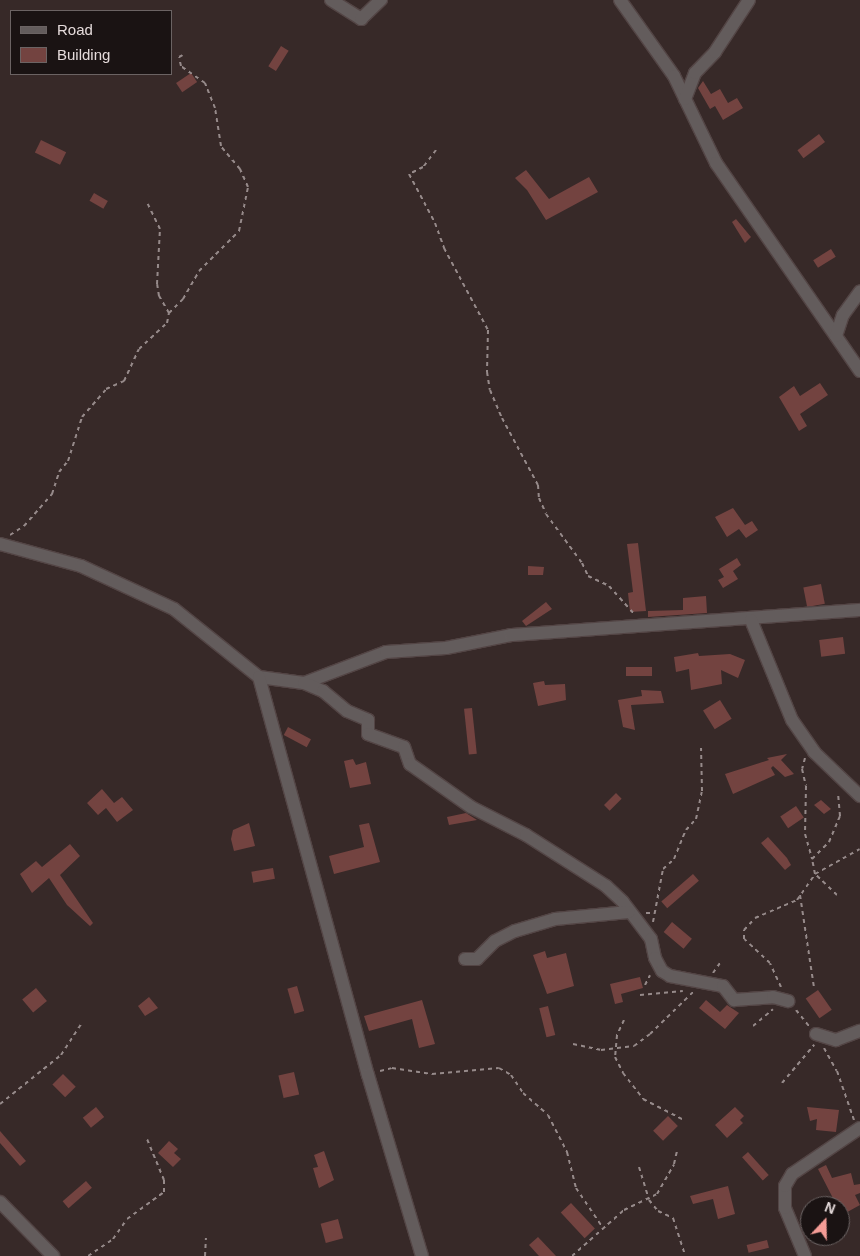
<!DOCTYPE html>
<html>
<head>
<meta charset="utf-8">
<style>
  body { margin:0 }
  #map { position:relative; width:860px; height:1256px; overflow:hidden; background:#372928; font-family:Helvetica,sans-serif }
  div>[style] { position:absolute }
  .building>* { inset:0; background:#734340; transform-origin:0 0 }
  .path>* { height:2px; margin-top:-1px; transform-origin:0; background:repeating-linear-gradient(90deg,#968a8a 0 4px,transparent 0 8px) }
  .roads { filter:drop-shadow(1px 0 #534545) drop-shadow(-1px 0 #534545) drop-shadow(0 1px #534545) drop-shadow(0 -1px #534545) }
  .street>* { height:12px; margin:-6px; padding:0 6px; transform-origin:6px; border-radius:6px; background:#635c5c }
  span { translate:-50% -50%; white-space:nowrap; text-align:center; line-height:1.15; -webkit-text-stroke:4px #1a1313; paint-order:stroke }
  .legend { position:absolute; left:10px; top:10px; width:162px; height:65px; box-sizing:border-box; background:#1a1313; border:1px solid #6b6363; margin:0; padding:6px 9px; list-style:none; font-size:15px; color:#e5dbdb }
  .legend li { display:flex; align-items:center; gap:10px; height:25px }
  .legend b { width:25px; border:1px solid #6b6363 }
  .north { position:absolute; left:800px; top:1196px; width:50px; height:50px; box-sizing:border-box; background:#1a1313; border:1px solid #6b6363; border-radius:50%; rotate:21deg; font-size:14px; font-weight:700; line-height:20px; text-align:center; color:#e5dbdb }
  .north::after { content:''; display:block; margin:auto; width:18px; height:22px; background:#f59c96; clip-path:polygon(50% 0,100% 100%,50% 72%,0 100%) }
</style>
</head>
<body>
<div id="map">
  <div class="building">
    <i style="left:281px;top:46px;width:9px;height:24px;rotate:32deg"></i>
    <i style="left:191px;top:73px;width:11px;height:18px;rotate:56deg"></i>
    <i style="clip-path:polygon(703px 81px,711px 94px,720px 89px,728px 103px,737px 98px,743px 108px,723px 120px,715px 106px,710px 109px,698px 88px)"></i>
    <i style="left:819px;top:134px;width:10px;height:27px;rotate:53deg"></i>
    <i style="left:41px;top:140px;width:28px;height:14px;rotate:26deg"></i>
    <i style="clip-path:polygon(526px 170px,549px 199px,589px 177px,598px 192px,546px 220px,527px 190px,515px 178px)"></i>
    <i style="left:94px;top:193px;width:16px;height:9px;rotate:30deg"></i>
    <i style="clip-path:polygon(736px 219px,751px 237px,745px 243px,732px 222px)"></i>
    <i style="left:831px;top:249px;width:9px;height:21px;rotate:58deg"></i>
    <i style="clip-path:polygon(820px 383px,828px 395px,800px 414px,807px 426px,799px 431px,779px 397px,794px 386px,800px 396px)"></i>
    <i style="clip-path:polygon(733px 508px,745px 525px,752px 521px,758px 530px,746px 538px,739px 529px,727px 537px,715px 517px)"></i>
    <i style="clip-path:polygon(638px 543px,646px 611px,630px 612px,628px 593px,633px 592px,627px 544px)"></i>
    <i style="clip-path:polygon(737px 558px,741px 565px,733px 571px,738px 579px,723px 588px,718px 580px,724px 577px,719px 569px)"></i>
    <i style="clip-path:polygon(528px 566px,544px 567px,543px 575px,528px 575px)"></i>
    <i style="left:821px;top:584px;width:20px;height:18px;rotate:79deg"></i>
    <i style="clip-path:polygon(706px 596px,707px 613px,648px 617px,648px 611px,683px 610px,683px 598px)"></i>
    <i style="clip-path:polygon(546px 602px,552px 609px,526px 626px,522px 621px)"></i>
    <i style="left:843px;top:637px;width:17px;height:24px;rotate:83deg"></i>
    <i style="clip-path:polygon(698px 653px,699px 656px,730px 654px,745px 660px,738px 678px,721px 670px,722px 684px,691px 690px,689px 669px,676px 672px,674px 657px)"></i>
    <i style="left:652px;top:667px;width:9px;height:26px;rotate:90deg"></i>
    <i style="clip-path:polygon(544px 681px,545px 685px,565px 684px,566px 700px,538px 706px,533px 683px)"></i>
    <i style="clip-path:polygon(641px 690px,661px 691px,664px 703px,631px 705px,635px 730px,623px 727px,618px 700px,642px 696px)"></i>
    <i style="left:720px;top:700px;width:22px;height:20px;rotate:58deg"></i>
    <i style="left:472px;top:708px;width:46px;height:8px;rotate:84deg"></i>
    <i style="left:288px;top:727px;width:26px;height:9px;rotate:28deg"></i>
    <i style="clip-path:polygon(787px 754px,781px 760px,794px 774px,785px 777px,773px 766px,771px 768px,775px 775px,733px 794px,725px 774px,769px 760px,767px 758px)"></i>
    <i style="clip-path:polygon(353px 759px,356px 765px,366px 762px,371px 784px,350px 788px,344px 761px)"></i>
    <i style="clip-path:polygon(102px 789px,114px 803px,122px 797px,133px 810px,117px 822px,106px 808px,98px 815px,87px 803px)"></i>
    <i style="left:616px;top:793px;width:8px;height:17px;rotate:45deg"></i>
    <i style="clip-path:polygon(821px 800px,831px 809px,824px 814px,814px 805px)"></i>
    <i style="left:796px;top:806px;width:14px;height:19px;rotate:56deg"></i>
    <i style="clip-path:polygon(466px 813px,477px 820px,449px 825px,447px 817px)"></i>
    <i style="clip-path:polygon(249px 823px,255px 846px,234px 851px,231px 839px,233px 830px)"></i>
    <i style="clip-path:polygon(369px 823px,380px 862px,334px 874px,329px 856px,364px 847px,359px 825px)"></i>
    <i style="clip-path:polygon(768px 837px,787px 858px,791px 865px,785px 870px,761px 843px)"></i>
    <i style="clip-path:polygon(70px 844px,80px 856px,60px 875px,93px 923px,90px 926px,67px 905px,49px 878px,32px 893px,20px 874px,36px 861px,42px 867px)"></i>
    <i style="left:273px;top:868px;width:11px;height:22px;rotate:80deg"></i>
    <i style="left:693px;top:874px;width:9px;height:42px;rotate:49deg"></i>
    <i style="left:672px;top:922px;width:26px;height:13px;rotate:40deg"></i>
    <i style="clip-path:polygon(545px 951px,547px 958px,566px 953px,574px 986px,547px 994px,533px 955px)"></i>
    <i style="clip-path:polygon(640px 977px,643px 988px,621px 994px,623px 1002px,615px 1004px,610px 984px)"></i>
    <i style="left:297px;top:986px;width:26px;height:10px;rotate:74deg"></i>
    <i style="left:36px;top:988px;width:17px;height:18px;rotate:50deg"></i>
    <i style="left:818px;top:990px;width:24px;height:15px;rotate:55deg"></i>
    <i style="clip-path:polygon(149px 997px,158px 1008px,145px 1016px,138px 1006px)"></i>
    <i style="clip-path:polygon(422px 1000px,435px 1044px,419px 1048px,412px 1019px,369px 1031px,364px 1016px)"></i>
    <i style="clip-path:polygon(706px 1000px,720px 1012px,727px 1005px,739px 1013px,725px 1029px,699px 1008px)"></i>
    <i style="left:548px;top:1006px;width:30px;height:9px;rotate:76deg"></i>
    <i style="left:294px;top:1072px;width:23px;height:16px;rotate:77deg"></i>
    <i style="left:63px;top:1074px;width:18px;height:15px;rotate:45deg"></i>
    <i style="left:96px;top:1107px;width:13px;height:17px;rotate:51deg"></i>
    <i style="clip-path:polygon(735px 1107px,744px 1116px,740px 1120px,743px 1123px,727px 1138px,715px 1125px)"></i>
    <i style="clip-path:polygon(807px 1107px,839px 1110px,836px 1132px,816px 1130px,817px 1119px,810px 1121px)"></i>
    <i style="left:668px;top:1116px;width:14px;height:21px;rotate:45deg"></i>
    <i style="clip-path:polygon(0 1131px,26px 1161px,20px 1166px,0 1143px)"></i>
    <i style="clip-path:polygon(169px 1141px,178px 1149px,174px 1153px,181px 1159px,173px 1167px,158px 1153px)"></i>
    <i style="clip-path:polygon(324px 1151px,334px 1180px,319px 1188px,313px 1168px,318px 1167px,314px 1155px)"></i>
    <i style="left:748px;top:1152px;width:31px;height:8px;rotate:48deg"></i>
    <i style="clip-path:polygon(826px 1165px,832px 1178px,851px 1173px,854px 1185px,860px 1184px,860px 1193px,855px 1195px,860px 1205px,840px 1216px,840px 1206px,837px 1206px,818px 1169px)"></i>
    <i style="left:86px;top:1181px;width:9px;height:31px;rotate:49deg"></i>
    <i style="clip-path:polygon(728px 1186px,735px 1214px,718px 1219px,713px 1199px,693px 1204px,690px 1196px)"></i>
    <i style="left:571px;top:1203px;width:35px;height:14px;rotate:47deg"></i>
    <i style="left:338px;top:1219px;width:20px;height:18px;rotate:75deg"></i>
    <i style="clip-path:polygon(538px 1237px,556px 1256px,539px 1256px,529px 1245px)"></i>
    <i style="left:767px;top:1240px;width:8px;height:21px;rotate:76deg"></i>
  </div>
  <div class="path">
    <i style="left:436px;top:150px;width:21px;rotate:127deg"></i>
    <i style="left:423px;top:167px;width:16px;rotate:153deg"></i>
    <i style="left:409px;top:174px;width:55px;rotate:62deg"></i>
    <i style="left:435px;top:223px;width:27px;rotate:70deg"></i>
    <i style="left:444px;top:248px;width:93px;rotate:61.8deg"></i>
    <i style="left:488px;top:330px;width:42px;rotate:91.4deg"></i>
    <i style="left:487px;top:372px;width:18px;rotate:81deg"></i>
    <i style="left:490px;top:390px;width:30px;rotate:67deg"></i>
    <i style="left:502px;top:418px;width:76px;rotate:61.8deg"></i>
    <i style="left:538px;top:485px;width:13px;rotate:86deg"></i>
    <i style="left:539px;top:498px;width:17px;rotate:66deg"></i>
    <i style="left:546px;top:514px;width:61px;rotate:53.7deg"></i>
    <i style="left:582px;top:563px;width:14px;rotate:65deg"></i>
    <i style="left:588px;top:576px;width:23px;rotate:25deg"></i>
    <i style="left:609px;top:586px;width:38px;rotate:48deg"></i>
    <i style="left:169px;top:313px;width:20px;rotate:-45deg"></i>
    <i style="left:183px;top:299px;width:32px;rotate:-60deg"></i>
    <i style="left:199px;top:271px;width:57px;rotate:-45deg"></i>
    <i style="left:239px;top:231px;width:45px;rotate:-78.4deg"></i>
    <i style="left:248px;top:187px;width:20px;rotate:-114deg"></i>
    <i style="left:240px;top:169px;width:30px;rotate:-130deg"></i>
    <i style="left:221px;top:146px;width:38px;rotate:-99deg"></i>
    <i style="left:215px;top:108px;width:27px;rotate:-112deg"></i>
    <i style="left:205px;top:83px;width:29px;rotate:-145deg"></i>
    <i style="left:181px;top:66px;width:9px;rotate:-103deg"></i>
    <i style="left:179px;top:57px;width:4px;rotate:-27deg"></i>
    <i style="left:10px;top:535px;width:17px;rotate:-33deg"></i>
    <i style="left:24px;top:526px;width:43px;rotate:-48.8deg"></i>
    <i style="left:52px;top:494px;width:23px;rotate:-72deg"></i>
    <i style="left:59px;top:472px;width:14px;rotate:-51deg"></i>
    <i style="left:68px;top:461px;width:46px;rotate:-72.3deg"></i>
    <i style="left:82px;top:417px;width:37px;rotate:-49deg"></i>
    <i style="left:106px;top:389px;width:20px;rotate:-24deg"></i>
    <i style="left:124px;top:381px;width:35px;rotate:-65deg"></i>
    <i style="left:139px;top:349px;width:38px;rotate:-43deg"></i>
    <i style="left:167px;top:323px;width:10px;rotate:-79deg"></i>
    <i style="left:169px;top:313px;width:20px;rotate:-120deg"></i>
    <i style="left:159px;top:296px;width:12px;rotate:-99deg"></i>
    <i style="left:157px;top:284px;width:55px;rotate:-86.9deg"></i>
    <i style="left:160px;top:229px;width:28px;rotate:-116deg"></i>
    <i style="left:805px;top:758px;width:11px;rotate:105deg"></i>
    <i style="left:802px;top:769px;width:17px;rotate:77deg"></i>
    <i style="left:806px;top:786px;width:48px;rotate:91.2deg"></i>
    <i style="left:805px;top:834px;width:26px;rotate:74deg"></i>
    <i style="left:800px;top:895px;width:94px;rotate:81.4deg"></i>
    <i style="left:837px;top:895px;width:30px;rotate:-136deg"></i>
    <i style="left:815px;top:874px;width:15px;rotate:-101deg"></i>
    <i style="left:812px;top:859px;width:24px;rotate:-45deg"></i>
    <i style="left:829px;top:842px;width:28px;rotate:-67deg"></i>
    <i style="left:840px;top:816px;width:24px;rotate:-95deg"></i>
    <i style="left:646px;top:913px;width:9px"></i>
    <i style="left:653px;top:922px;width:54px;rotate:-79.3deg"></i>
    <i style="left:663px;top:869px;width:15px;rotate:-42deg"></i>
    <i style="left:674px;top:859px;width:31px;rotate:-68deg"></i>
    <i style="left:686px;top:830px;width:15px;rotate:-48deg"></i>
    <i style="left:696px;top:819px;width:29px;rotate:-78deg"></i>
    <i style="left:702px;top:791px;width:43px;rotate:-91.3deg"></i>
    <i style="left:713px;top:973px;width:12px;rotate:-55deg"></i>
    <i style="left:645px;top:985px;width:11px;rotate:-63deg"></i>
    <i style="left:781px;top:987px;width:26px;rotate:-115deg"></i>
    <i style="left:770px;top:963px;width:35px;rotate:-137deg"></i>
    <i style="left:744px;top:939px;width:9px;rotate:-90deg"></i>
    <i style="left:744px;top:930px;width:16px;rotate:-47deg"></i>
    <i style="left:755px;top:918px;width:46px;rotate:-23.2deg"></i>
    <i style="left:797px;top:900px;width:32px;rotate:-55deg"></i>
    <i style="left:815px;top:874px;width:51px;rotate:-29.1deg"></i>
    <i style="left:640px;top:995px;width:43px;rotate:-5.3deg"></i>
    <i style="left:796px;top:1010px;width:21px;rotate:51deg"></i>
    <i style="left:624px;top:1020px;width:17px;rotate:115deg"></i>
    <i style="left:617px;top:1035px;width:22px;rotate:95deg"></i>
    <i style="left:615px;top:1057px;width:18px;rotate:63deg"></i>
    <i style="left:623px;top:1073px;width:33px;rotate:52deg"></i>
    <i style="left:643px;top:1099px;width:44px;rotate:27.1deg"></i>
    <i style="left:753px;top:1026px;width:26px;rotate:-40deg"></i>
    <i style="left:573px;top:1044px;width:29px;rotate:12deg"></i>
    <i style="left:601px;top:1050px;width:33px;rotate:-7deg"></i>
    <i style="left:634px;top:1046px;width:20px;rotate:-37deg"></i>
    <i style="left:650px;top:1034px;width:60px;rotate:-44.3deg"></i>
    <i style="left:824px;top:1048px;width:26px;rotate:61deg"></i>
    <i style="left:837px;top:1071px;width:52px;rotate:70.9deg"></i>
    <i style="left:380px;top:1071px;width:12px;rotate:-14deg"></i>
    <i style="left:392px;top:1068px;width:40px;rotate:8.5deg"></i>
    <i style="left:432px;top:1074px;width:67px;rotate:-5.1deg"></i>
    <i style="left:499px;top:1068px;width:14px;rotate:30deg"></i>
    <i style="left:511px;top:1075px;width:22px;rotate:56deg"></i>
    <i style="left:523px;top:1093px;width:33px;rotate:41deg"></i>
    <i style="left:548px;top:1115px;width:42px;rotate:62.8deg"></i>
    <i style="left:567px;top:1152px;width:37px;rotate:76deg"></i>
    <i style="left:576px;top:1188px;width:48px;rotate:56deg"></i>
    <i style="left:782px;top:1083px;width:50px;rotate:-49.9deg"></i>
    <i style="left:0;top:1104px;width:78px;rotate:-38.8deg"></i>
    <i style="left:61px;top:1055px;width:37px;rotate:-57deg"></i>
    <i style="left:639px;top:1167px;width:34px;rotate:73deg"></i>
    <i style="left:649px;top:1200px;width:14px;rotate:51deg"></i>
    <i style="left:658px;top:1211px;width:17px;rotate:25deg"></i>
    <i style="left:673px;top:1218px;width:40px;rotate:72deg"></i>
    <i style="left:88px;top:1256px;width:30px;rotate:-34deg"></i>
    <i style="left:113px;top:1239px;width:24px;rotate:-55deg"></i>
    <i style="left:127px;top:1219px;width:46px;rotate:-36.1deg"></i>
    <i style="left:164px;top:1192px;width:12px;rotate:-90deg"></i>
    <i style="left:164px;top:1180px;width:44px;rotate:-112.5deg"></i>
    <i style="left:205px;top:1256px;width:18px;rotate:-87deg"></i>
    <i style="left:572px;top:1256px;width:69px;rotate:-41.5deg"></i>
    <i style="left:624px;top:1210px;width:37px;rotate:-26deg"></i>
    <i style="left:657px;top:1194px;width:34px;rotate:-60deg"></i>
    <i style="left:674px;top:1164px;width:13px;rotate:-77deg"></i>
  </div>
  <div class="roads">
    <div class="street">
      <i style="left:331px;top:0;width:36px;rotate:32deg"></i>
      <i style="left:361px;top:19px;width:28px;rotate:-44deg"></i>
      <i style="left:620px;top:0;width:93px;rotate:54.6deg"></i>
      <i style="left:674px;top:76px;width:97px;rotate:64.2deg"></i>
      <i style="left:716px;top:163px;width:253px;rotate:55.3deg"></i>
      <i style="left:685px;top:99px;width:28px;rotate:-69deg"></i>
      <i style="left:695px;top:73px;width:29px;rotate:-46deg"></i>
      <i style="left:715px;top:52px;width:62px;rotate:-56.8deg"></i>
      <i style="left:836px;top:336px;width:22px;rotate:-72deg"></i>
      <i style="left:843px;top:315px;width:29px;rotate:-54deg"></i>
      <i style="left:0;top:544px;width:84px;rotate:15.2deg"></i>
      <i style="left:81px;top:566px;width:102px;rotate:24.8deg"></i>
      <i style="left:174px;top:609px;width:109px;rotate:38.7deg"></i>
      <i style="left:259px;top:677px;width:45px;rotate:7.6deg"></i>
      <i style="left:304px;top:683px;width:88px;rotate:-20.7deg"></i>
      <i style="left:386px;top:652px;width:60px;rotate:-3.8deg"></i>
      <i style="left:446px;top:648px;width:66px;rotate:-11.3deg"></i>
      <i style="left:511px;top:635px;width:350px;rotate:-4.1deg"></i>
      <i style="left:751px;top:620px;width:108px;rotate:67.7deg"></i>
      <i style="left:792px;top:720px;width:39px;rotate:55deg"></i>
      <i style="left:814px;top:752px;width:64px;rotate:43.7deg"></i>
      <i style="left:259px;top:677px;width:413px;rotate:74.7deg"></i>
      <i style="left:368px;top:1075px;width:189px;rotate:73.4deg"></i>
      <i style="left:304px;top:683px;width:21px;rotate:23deg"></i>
      <i style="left:323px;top:691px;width:31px;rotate:40deg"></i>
      <i style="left:347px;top:711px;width:23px;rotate:23deg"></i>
      <i style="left:368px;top:720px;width:14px;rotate:90deg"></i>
      <i style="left:368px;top:734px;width:38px;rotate:20deg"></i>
      <i style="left:404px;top:747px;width:18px;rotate:71deg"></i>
      <i style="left:410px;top:764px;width:75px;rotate:35.2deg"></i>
      <i style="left:471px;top:807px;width:62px;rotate:27deg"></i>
      <i style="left:526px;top:835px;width:95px;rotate:32.5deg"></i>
      <i style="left:606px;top:886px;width:23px;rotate:43deg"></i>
      <i style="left:623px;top:902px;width:46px;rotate:52.9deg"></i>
      <i style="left:651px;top:939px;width:19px;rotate:78deg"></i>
      <i style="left:655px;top:958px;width:15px;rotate:62deg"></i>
      <i style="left:662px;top:971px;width:9px;rotate:32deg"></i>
      <i style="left:670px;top:976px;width:54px;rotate:10.7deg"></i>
      <i style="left:723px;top:986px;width:18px;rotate:52deg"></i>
      <i style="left:734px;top:1000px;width:39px;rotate:-4deg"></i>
      <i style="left:773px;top:997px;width:16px;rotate:15deg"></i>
      <i style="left:465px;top:959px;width:12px"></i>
      <i style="left:477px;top:959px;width:25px;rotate:-45deg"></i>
      <i style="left:495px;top:941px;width:22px;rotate:-27deg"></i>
      <i style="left:515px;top:931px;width:42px;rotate:-16.7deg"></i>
      <i style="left:555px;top:919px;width:74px;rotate:-5.4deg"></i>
      <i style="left:816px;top:1034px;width:21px;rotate:17deg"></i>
      <i style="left:836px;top:1040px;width:26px;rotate:-21deg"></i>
      <i style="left:0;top:1202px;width:76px;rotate:45.5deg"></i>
      <i style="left:805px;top:1256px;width:52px;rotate:-112.6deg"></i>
      <i style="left:785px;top:1208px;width:22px;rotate:-90deg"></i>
      <i style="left:785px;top:1186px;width:14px;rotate:-60deg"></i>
      <i style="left:792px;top:1174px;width:82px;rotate:-34.1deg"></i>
    </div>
  </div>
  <ul class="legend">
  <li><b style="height:6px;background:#635c5c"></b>Road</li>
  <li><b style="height:14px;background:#734340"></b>Building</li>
  </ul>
  <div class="north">N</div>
</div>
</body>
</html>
